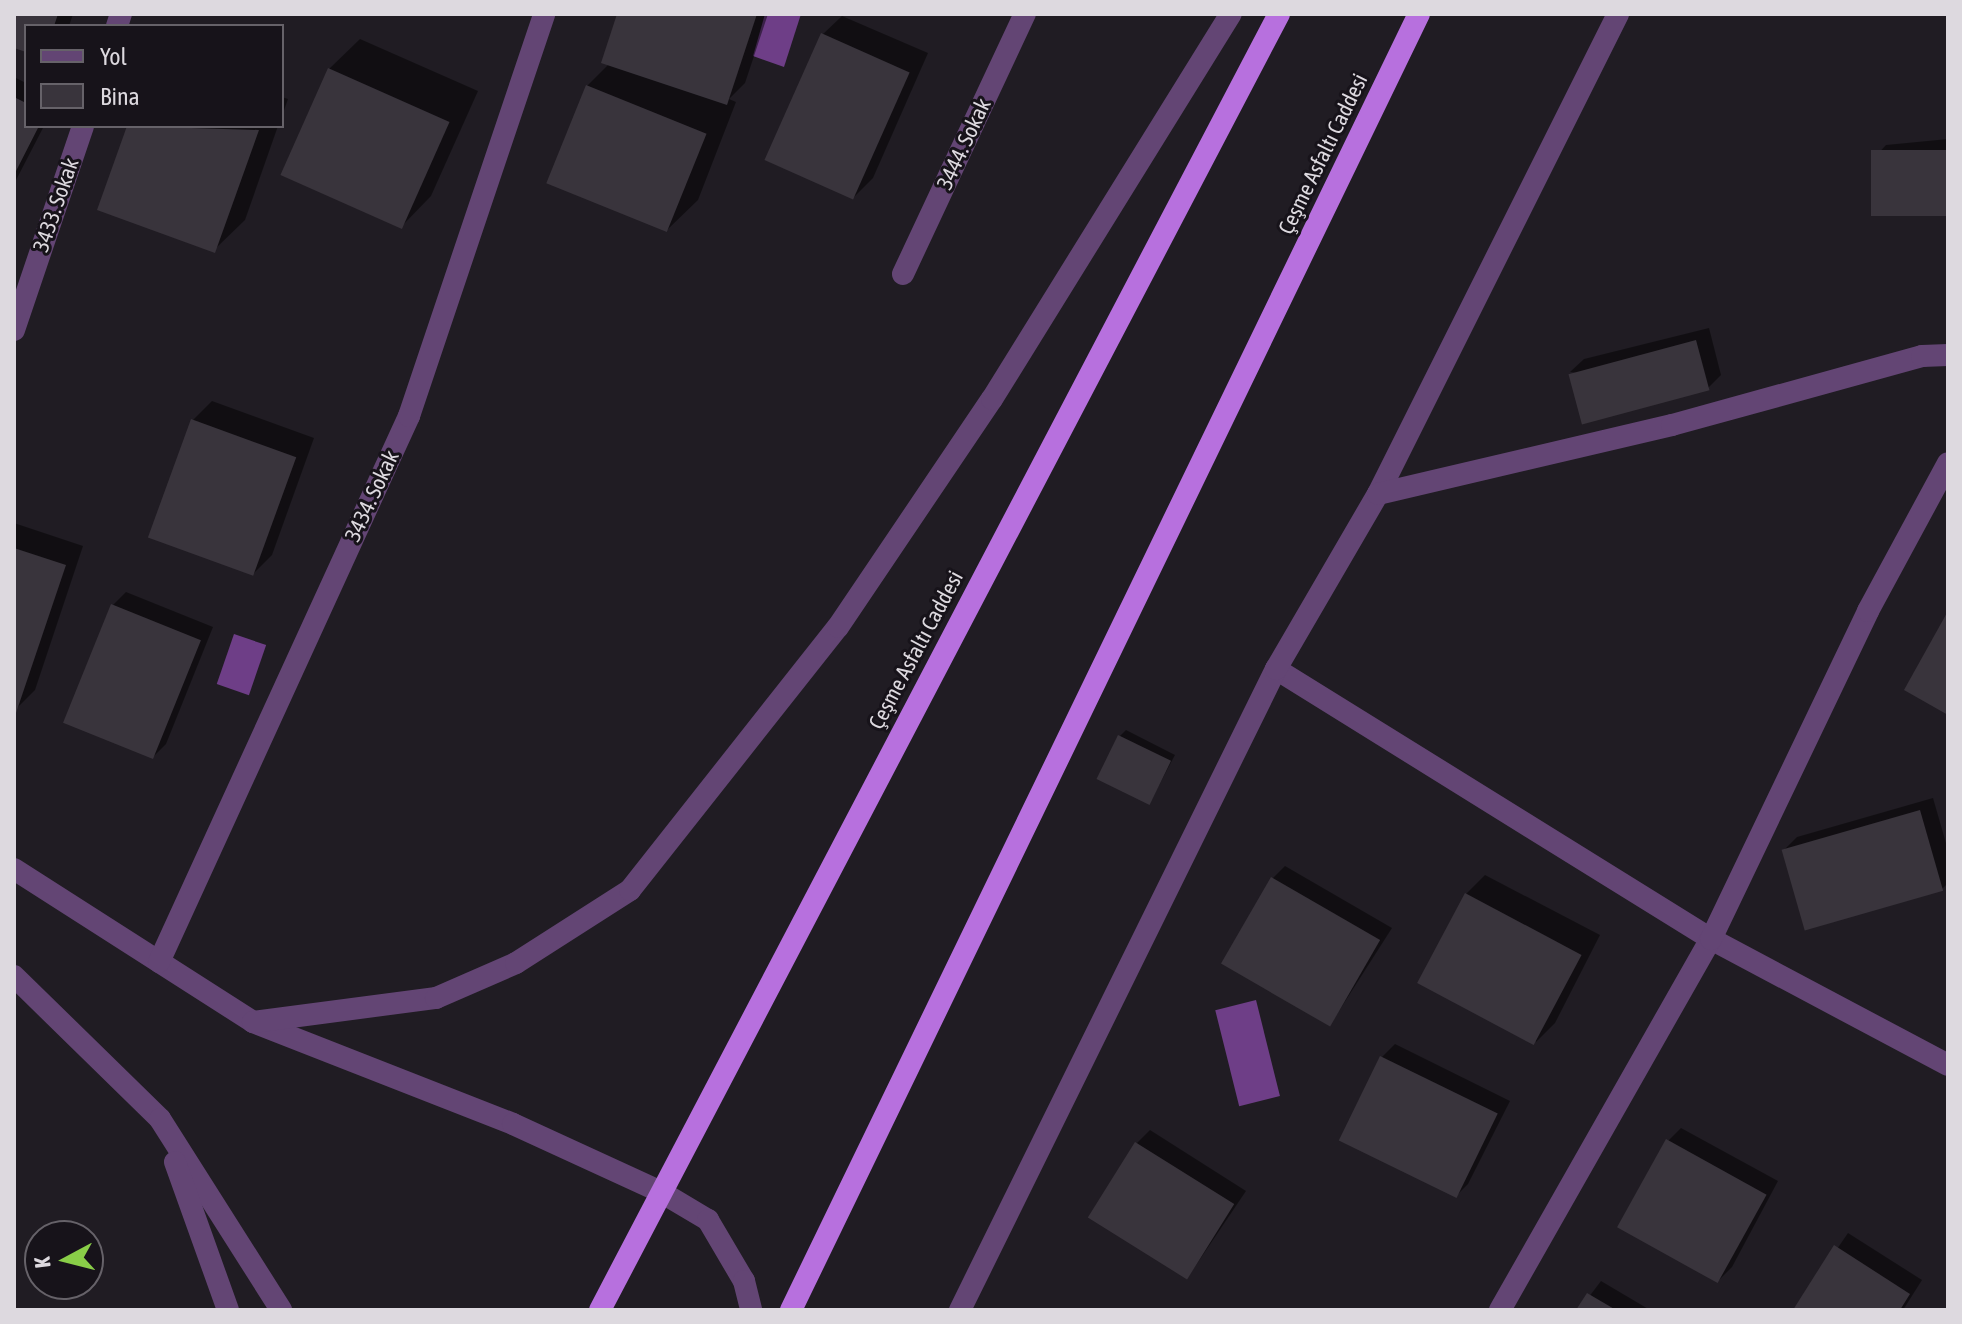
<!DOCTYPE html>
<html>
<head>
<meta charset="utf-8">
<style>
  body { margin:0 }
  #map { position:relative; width:1962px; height:1324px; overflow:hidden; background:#201c23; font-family:"Asap Condensed",sans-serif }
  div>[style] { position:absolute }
  .water>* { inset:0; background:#6e3e87; transform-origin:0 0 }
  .shadow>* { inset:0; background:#0007 }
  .building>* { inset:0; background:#39343c; transform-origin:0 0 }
  .minor>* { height:22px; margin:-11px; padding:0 11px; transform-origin:11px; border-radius:11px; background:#634574 }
  .trunk>* { height:22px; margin:-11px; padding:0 11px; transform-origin:11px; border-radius:11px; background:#b770de }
  span { translate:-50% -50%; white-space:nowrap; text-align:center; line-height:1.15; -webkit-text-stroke:6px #17131a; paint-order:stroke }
  .street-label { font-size:22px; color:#ddd9df }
  .frame { position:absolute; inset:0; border:16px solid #ddd9df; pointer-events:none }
  .legend { position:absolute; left:24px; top:24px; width:260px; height:104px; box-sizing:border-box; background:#17131a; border:2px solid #666269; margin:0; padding:10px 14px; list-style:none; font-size:24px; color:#ddd9df }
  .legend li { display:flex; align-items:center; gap:16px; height:40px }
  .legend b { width:40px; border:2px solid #666269 }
  .north { position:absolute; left:24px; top:1220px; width:80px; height:80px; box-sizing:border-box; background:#17131a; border:2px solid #666269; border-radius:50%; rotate:263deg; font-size:22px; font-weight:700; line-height:32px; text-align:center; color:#ddd9df }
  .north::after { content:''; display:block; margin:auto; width:28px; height:36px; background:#89ce48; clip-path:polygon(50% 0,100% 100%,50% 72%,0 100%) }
</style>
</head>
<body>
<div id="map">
  <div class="water">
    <i style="clip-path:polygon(765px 14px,801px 14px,784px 67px,753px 56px)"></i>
    <i style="left:234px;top:634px;width:34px;height:53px;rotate:19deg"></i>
    <i style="left:1256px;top:1000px;width:99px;height:42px;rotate:76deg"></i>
  </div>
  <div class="shadow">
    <i style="clip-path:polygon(14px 14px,73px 14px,69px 26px,26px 26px,26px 50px,14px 46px)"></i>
    <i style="clip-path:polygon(620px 14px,768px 14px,745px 83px,729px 99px,736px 102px,698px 200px,667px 230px,587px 86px,610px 63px)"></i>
    <i style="clip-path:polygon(842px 16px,928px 53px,873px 178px,854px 197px,822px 35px)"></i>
    <i style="clip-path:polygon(360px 39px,478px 91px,431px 196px,401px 227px,329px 69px)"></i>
    <i style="clip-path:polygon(14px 77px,26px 83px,26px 126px,44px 126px,14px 184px)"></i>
    <i style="clip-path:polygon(282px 97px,288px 99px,282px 116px)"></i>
    <i style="clip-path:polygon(129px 126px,278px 126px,245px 220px,214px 250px,99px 209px)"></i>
    <i style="clip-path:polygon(1948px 139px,1948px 214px,1873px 159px,1886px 145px)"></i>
    <i style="clip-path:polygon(1709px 328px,1721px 375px,1708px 388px,1570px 372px,1584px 359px)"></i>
    <i style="clip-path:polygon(212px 401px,314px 438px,272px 555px,253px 574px,193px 420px)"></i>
    <i style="clip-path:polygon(14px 523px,83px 546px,35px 690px,16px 709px)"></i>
    <i style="clip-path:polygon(126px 592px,213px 627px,166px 744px,153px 757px,113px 605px)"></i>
    <i style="clip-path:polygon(1126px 730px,1175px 755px,1150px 802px,1120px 736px)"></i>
    <i style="clip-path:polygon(1933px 798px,1948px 850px,1948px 883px,1942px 889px,1784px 850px,1797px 837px)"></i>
    <i style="clip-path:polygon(1285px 866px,1392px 928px,1330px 1025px,1272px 879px)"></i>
    <i style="clip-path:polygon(1485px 875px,1600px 935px,1555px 1023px,1536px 1042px,1466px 894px)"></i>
    <i style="clip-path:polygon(1395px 1044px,1510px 1101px,1468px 1184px,1455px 1197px,1382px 1057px)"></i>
    <i style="clip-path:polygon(1681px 1128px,1778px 1181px,1732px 1267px,1719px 1280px,1668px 1141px)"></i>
    <i style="clip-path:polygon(1150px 1130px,1246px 1191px,1188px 1277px,1137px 1143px)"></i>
    <i style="clip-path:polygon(1848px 1233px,1922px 1280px,1903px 1310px,1795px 1310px)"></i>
    <i style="clip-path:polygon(1601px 1281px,1650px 1310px,1579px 1310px)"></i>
  </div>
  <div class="building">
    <i style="clip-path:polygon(14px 14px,58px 14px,54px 26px,26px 26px,26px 52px,14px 48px)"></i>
    <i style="clip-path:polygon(617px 14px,757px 14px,727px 105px,601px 63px)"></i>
    <i style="left:821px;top:33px;width:97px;height:139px;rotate:24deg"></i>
    <i style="left:328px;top:68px;width:133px;height:117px;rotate:24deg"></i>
    <i style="left:586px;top:85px;width:130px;height:106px;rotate:22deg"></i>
    <i style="clip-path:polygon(14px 97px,26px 103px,26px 126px,39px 126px,14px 175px)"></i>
    <i style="clip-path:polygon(127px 126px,259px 130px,215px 253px,97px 210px)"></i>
    <i style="left:1948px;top:150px;width:66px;height:77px;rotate:90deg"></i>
    <i style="left:1696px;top:340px;width:52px;height:132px;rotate:75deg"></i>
    <i style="left:191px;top:419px;width:112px;height:126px;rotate:20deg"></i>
    <i style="clip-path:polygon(14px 548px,66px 565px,15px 716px,14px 716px)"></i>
    <i style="left:111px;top:604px;width:97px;height:128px;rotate:22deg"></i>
    <i style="clip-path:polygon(1948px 611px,1948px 715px,1904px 690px)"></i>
    <i style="left:1118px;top:735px;width:59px;height:49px;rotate:26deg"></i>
    <i style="left:1920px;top:810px;width:84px;height:144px;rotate:74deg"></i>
    <i style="left:1271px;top:877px;width:126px;height:100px;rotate:30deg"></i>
    <i style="left:1465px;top:893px;width:132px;height:102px;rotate:28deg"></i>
    <i style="left:1380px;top:1056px;width:131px;height:94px;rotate:26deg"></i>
    <i style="left:1666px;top:1139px;width:115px;height:101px;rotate:29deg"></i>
    <i style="left:1135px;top:1142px;width:117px;height:89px;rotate:32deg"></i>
    <i style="clip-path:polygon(1834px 1245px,1910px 1294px,1900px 1310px,1793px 1310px)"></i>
    <i style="clip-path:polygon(1587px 1293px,1616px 1310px,1576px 1310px)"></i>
  </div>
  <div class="minor">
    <i style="left:117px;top:26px;width:13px;rotate:-72deg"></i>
    <i style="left:903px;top:274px;width:287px;rotate:-64.9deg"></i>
    <i style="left:14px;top:330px;width:215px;rotate:-71.3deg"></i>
    <i style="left:1378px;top:494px;width:537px;rotate:-63.43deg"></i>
    <i style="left:1276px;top:669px;width:512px;rotate:31.83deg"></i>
    <i style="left:1711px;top:939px;width:268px;rotate:28deg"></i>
    <i style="left:14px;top:869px;width:284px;rotate:32.6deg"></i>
    <i style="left:253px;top:1022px;width:279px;rotate:21.4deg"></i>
    <i style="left:513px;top:1124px;width:163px;rotate:24.7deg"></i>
    <i style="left:661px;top:1192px;width:55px;rotate:30.8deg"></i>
    <i style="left:708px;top:1220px;width:71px;rotate:59.5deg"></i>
    <i style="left:744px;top:1281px;width:30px;rotate:76deg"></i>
    <i style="left:159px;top:962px;width:601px;rotate:-65.4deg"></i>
    <i style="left:409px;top:416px;width:424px;rotate:-71.4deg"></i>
    <i style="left:14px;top:976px;width:204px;rotate:44.4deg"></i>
    <i style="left:160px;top:1119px;width:226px;rotate:57.6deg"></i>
    <i style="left:253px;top:1022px;width:185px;rotate:-7.5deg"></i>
    <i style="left:436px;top:998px;width:87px;rotate:-23.6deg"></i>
    <i style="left:516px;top:963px;width:135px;rotate:-32.6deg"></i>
    <i style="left:630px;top:890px;width:335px;rotate:-51.7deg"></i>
    <i style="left:838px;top:627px;width:275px;rotate:-56deg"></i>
    <i style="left:992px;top:399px;width:453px;rotate:-58.2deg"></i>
    <i style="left:175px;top:1162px;width:157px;rotate:70.3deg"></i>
    <i style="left:960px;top:1310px;width:715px;rotate:-63.76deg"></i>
    <i style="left:1276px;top:669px;width:203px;rotate:-59.8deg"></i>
    <i style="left:1378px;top:494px;width:302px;rotate:-13.2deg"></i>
    <i style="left:1672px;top:425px;width:259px;rotate:-15.4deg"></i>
    <i style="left:1922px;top:356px;width:26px;rotate:-2deg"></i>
    <i style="left:1500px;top:1310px;width:427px;rotate:-60.4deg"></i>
    <i style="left:1711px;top:939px;width:364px;rotate:-64.4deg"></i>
    <i style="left:1868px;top:611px;width:168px;rotate:-61.6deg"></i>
  </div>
  <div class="trunk">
    <i style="left:600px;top:1310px;width:1463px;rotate:-62.35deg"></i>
    <i style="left:791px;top:1310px;width:1440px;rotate:-64.15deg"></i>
  </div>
  <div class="street-label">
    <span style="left:964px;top:144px;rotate:-65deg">3444. Sokak</span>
    <span style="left:1323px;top:154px;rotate:-64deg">Çeşme Asfaltı Caddesi</span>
    <span style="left:56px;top:205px;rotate:-71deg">3433. Sokak</span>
    <span style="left:372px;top:496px;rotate:-65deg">3434. Sokak</span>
    <span style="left:916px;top:650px;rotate:-62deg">Çeşme Asfaltı Caddesi</span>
  </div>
  <div class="frame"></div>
  <ul class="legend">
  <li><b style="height:10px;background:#634574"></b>Yol</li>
  <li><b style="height:22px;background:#39343c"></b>Bina</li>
  </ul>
  <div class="north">K</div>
</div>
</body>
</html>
